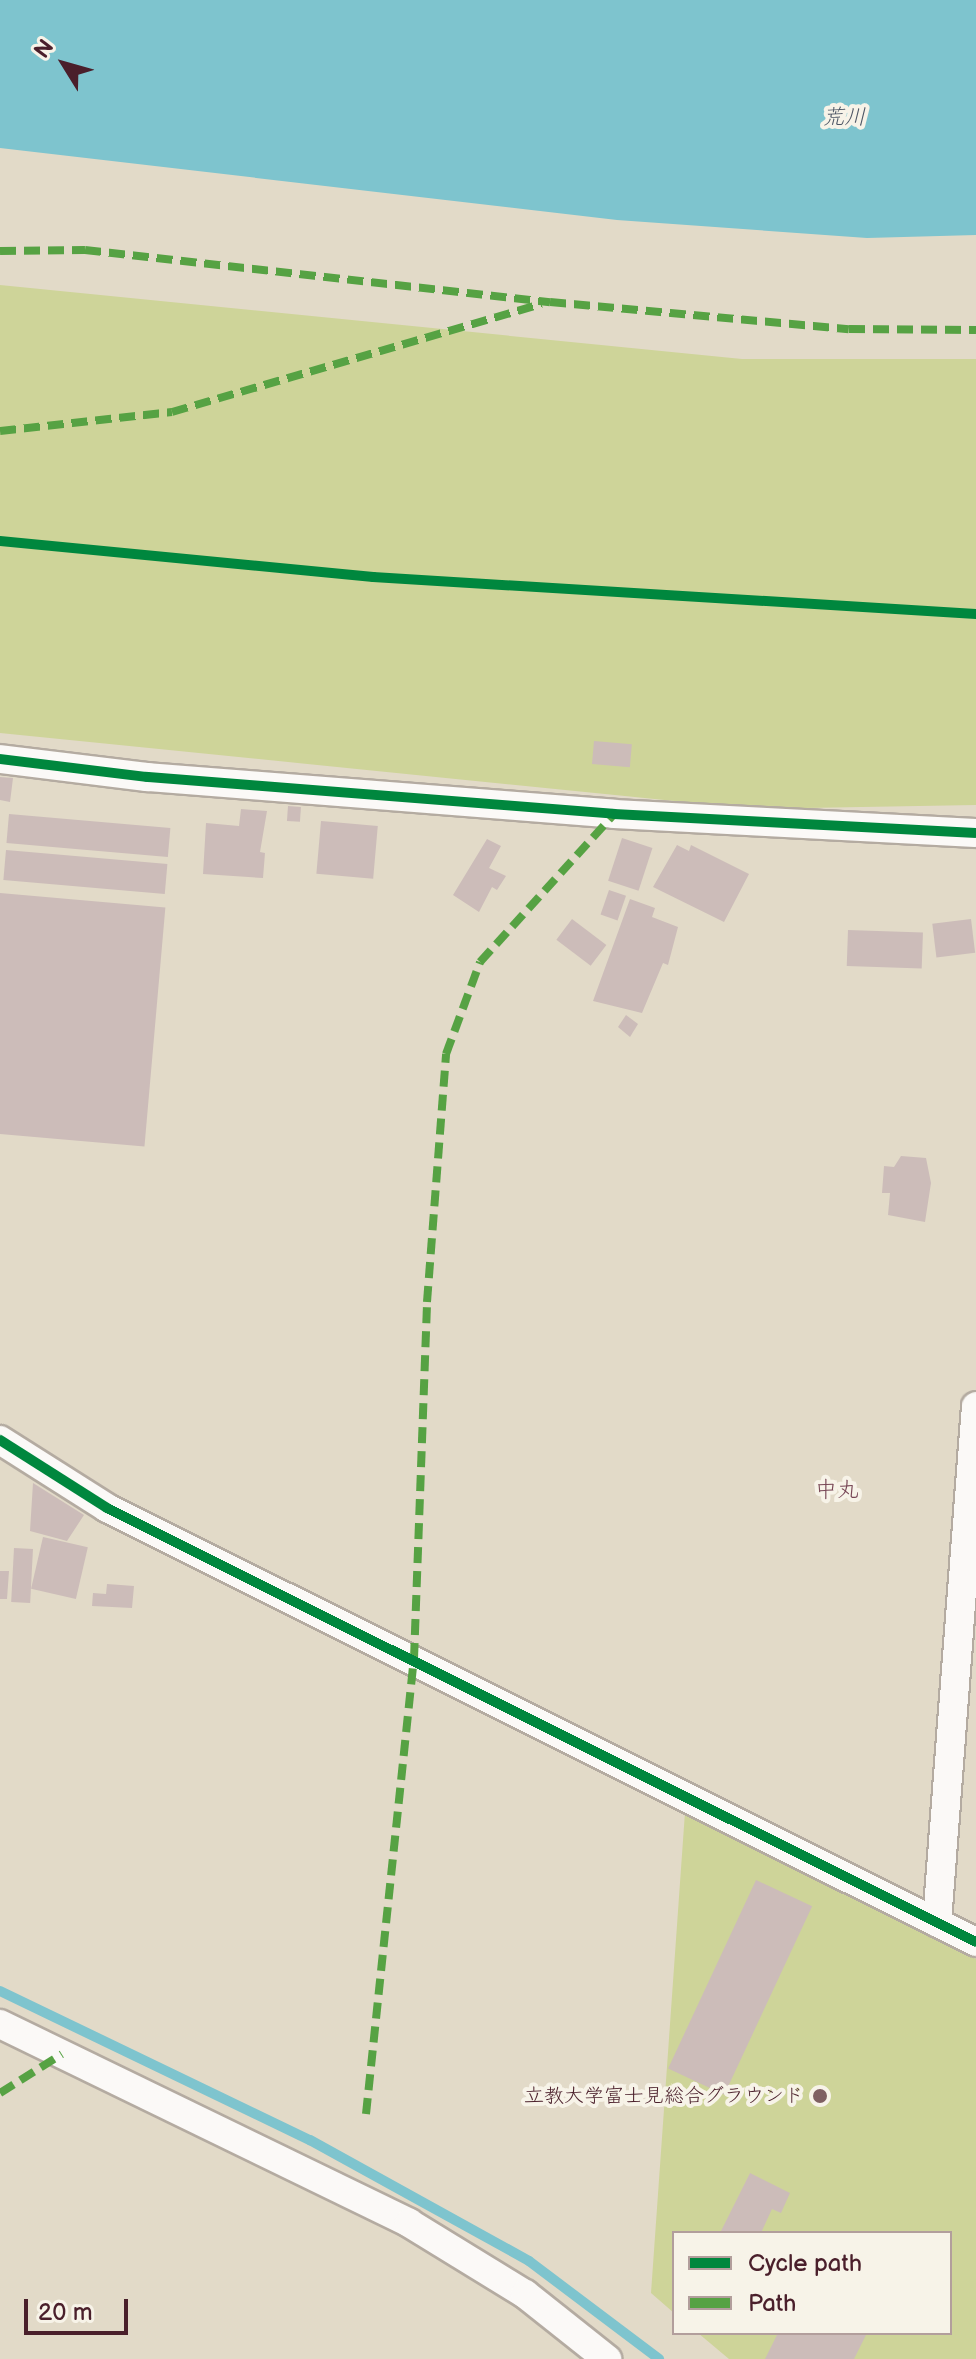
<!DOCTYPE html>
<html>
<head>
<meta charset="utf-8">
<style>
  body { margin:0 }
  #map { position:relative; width:976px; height:2359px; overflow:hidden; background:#e2dac8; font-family:"Balsamiq Sans","Klee One",sans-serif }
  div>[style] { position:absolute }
  .green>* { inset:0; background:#ced499 }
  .water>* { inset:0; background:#7ec4ce }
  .stream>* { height:10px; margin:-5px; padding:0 5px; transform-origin:5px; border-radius:5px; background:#7ec4ce }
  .building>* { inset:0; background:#ccbcb9; transform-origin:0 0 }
  .roads { filter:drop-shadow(2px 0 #b4aba1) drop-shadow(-2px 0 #b4aba1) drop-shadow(0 2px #b4aba1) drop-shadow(0 -2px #b4aba1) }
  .minor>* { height:28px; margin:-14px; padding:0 14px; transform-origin:14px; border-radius:14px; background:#fbf9f7 }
  .quiet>* { height:8px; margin-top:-4px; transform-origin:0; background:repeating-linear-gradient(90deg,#56a243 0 16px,transparent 0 24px) }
  .cycleway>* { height:10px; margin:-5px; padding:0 5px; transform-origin:5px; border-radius:5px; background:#00873e }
  .dots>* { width:22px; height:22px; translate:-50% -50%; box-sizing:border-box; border:4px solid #f7f3e8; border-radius:50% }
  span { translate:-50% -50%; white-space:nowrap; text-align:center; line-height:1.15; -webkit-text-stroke:8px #f7f3e8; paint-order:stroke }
  .poi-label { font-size:20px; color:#4a1f2b }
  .right { translate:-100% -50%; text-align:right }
  .water-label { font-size:22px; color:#4d5665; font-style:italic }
  .neighbourhood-label { font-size:22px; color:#784756 }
  .legend { position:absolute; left:672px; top:2231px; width:280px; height:104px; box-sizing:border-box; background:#f7f3e8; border:2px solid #b29e9c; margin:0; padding:10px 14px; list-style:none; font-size:24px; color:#4a1f2b }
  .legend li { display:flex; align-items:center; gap:16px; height:40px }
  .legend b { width:40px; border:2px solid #b29e9c }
  .north { position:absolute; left:24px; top:24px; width:80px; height:80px; -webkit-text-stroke:6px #f7f3e8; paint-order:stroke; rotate:307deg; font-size:22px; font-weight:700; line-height:32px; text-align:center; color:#4a1f2b }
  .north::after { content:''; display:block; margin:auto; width:28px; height:36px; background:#4a1f2b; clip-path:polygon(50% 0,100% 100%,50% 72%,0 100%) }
  .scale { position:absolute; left:24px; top:2299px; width:104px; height:36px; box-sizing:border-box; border:4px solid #4a1f2b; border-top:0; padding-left:10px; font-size:24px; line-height:28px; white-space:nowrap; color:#4a1f2b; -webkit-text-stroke:6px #f7f3e8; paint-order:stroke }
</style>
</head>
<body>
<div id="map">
  <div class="green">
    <i style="clip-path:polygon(0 285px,742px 359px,976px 359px,976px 805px,754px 809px,0 733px)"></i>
    <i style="clip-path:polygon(685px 1812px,976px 1959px,976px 2359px,729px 2359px,698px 2333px,950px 2333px,950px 2233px,674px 2233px,674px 2313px,651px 2293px)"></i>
  </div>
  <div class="water">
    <i style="clip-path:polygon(0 0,976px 0,976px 235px,867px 238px,617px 220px,0 148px)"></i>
  </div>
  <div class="stream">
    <i style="left:0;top:1991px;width:344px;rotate:25.7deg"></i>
    <i style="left:310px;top:2140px;width:250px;rotate:28.9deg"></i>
    <i style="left:529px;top:2261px;width:163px;rotate:37deg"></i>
  </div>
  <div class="building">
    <i style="left:594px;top:741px;width:38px;height:23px;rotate:5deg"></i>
    <i style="clip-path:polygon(0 777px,13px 778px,10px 802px,0 800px)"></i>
    <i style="left:288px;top:806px;width:13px;height:15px;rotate:4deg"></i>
    <i style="clip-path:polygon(241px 809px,267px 811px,260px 852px,265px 853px,263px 878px,203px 874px,206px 823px,239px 826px)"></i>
    <i style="left:9px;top:814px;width:162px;height:29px;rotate:5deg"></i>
    <i style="left:321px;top:821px;width:57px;height:53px;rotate:5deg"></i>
    <i style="left:622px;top:838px;width:32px;height:45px;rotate:18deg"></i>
    <i style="clip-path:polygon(487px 839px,501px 846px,489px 868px,506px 876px,497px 890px,492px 887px,479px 912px,453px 895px)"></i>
    <i style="clip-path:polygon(677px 845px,689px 851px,691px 845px,749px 874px,724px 922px,653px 887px)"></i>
    <i style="left:6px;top:850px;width:162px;height:30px;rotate:5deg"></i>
    <i style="left:609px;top:890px;width:18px;height:26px;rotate:19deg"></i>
    <i style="left:0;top:893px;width:166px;height:240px;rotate:5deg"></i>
    <i style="clip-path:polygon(630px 899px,655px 908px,652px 917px,678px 927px,668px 965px,663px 963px,642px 1013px,593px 1001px)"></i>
    <i style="left:572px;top:919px;width:43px;height:26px;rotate:37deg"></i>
    <i style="left:971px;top:919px;width:34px;height:39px;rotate:83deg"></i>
    <i style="left:848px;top:930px;width:75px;height:36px;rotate:2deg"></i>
    <i style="clip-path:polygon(626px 1015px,638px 1024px,630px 1037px,618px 1027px)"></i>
    <i style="clip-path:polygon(901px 1156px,926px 1158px,931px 1183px,925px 1222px,888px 1215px,890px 1193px,882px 1193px,884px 1166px,894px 1167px)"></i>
    <i style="clip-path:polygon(33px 1483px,84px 1515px,67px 1541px,30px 1531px)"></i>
    <i style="left:43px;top:1537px;width:46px;height:53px;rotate:13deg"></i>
    <i style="left:14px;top:1548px;width:19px;height:54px;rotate:3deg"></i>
    <i style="clip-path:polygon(0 1571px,9px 1571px,7px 1599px,0 1599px)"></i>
    <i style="clip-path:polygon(107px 1584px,134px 1586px,132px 1608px,92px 1606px,93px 1593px,106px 1594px)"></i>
    <i style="left:756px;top:1880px;width:62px;height:208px;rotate:25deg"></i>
    <i style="clip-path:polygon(750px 2173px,790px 2193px,781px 2213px,772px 2209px,761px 2233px,720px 2233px)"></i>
    <i style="clip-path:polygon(778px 2333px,867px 2333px,854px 2359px,765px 2359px)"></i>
  </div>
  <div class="roads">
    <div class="minor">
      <i style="left:0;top:759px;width:148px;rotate:7deg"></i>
      <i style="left:147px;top:777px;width:468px;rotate:4.5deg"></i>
      <i style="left:614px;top:814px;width:362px;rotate:3deg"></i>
      <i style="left:0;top:1440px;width:127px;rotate:32.4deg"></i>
      <i style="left:107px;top:1508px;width:971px;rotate:26.54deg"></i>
      <i style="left:937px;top:1922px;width:517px;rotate:-85.68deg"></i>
      <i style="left:0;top:2024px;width:455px;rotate:25.9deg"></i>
      <i style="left:409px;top:2223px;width:136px;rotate:31.5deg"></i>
      <i style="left:525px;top:2294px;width:105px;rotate:38.4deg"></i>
    </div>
  </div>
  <div class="quiet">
    <i style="left:0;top:251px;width:85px;rotate:-0.7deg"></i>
    <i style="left:85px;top:250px;width:468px;rotate:6.4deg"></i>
    <i style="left:550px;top:302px;width:300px;rotate:5.2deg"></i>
    <i style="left:849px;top:329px;width:127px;rotate:0.5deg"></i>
    <i style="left:0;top:431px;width:173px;rotate:-6.3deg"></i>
    <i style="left:172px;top:412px;width:385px;rotate:-16.3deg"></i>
    <i style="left:0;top:2093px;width:73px;rotate:-32.2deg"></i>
    <i style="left:366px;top:2114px;width:458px;rotate:-84deg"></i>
    <i style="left:414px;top:1659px;width:357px;rotate:-87.9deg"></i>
    <i style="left:427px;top:1302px;width:249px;rotate:-85.6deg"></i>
    <i style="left:446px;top:1054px;width:98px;rotate:-69.7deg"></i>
    <i style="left:480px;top:962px;width:200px;rotate:-47.8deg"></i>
  </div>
  <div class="cycleway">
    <i style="left:0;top:541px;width:375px;rotate:5.5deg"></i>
    <i style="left:373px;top:577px;width:604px;rotate:3.51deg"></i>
    <i style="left:0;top:759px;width:148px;rotate:7deg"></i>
    <i style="left:147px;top:777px;width:468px;rotate:4.5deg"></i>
    <i style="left:614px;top:814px;width:362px;rotate:3deg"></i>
    <i style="left:0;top:1440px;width:127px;rotate:32.4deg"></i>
    <i style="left:107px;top:1508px;width:971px;rotate:26.54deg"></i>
  </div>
  <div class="dots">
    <i style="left:820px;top:2096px;background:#7f6062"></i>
  </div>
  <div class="poi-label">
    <span class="right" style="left:804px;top:2096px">立教大学富士見総合グラウンド</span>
  </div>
  <div class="water-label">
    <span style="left:844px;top:118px">荒川</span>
  </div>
  <div class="neighbourhood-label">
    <span style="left:837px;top:1491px">中丸</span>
  </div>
  <ul class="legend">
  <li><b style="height:10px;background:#00873e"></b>Cycle path</li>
  <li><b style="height:10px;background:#56a243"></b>Path</li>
  </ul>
  <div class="north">N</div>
  <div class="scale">20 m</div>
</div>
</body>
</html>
